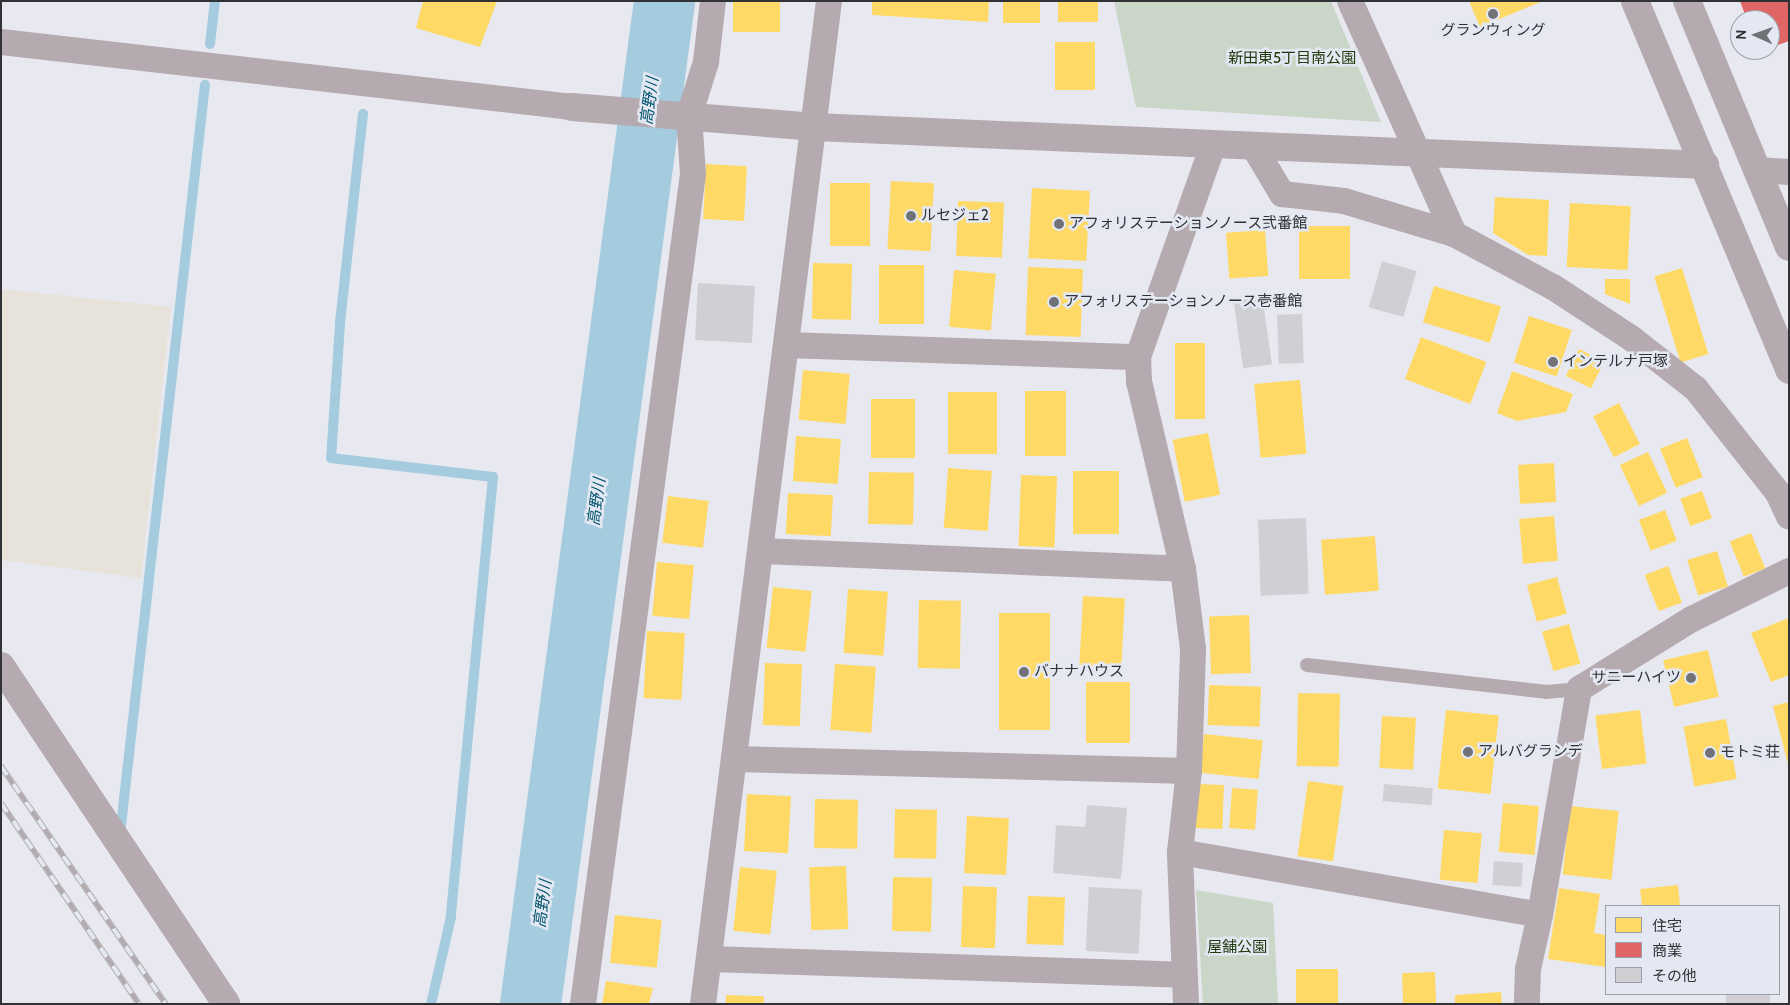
<!DOCTYPE html>
<html>
<head>
<meta charset="utf-8">
<style>
  body { margin:0 }
  #map { position:relative; width:1790px; height:1005px; overflow:hidden; background:#e8e9f0; font-family:Cabin,"Noto Sans JP",sans-serif }
  div>[style] { position:absolute }
  .industrial>* { inset:0; background:#e7e2da }
  .green>* { inset:0; background:#cad6c7 }
  .homes>* { inset:0; background:#ffd966; transform-origin:0 0 }
  .shops>* { inset:0; background:#e06666 }
  .stream>* { height:10px; margin:-5px; padding:0 5px; transform-origin:5px; border-radius:5px; background:#a4ccde }
  .river>* { height:61px; margin:-30.5px; padding:0 30.5px; transform-origin:30.5px; border-radius:30.5px; background:#a4ccde }
  .building>* { inset:0; background:#cfcfd4; transform-origin:0 0 }
  .service>* { height:14px; margin:-7px; padding:0 7px; transform-origin:7px; border-radius:7px; background:#b5aaaf }
  .minor>* { height:26px; margin:-13px; padding:0 13px; transform-origin:13px; border-radius:13px; background:#b5aaaf }
  .tertiary>* { height:28px; margin:-14px; padding:0 14px; transform-origin:14px; border-radius:14px; background:#b5aaaf }
  .rail>* { height:5.5px; margin-top:-2.75px; transform-origin:0; background:repeating-linear-gradient(90deg,#e4e8f3 0 11px,#b1abb0 0 22px); box-sizing:border-box; border-block:1px solid #b1abb0 }
  .dots>* { width:14px; height:14px; translate:-50% -50%; box-sizing:border-box; border:2px solid #e4e8f3; border-radius:50% }
  span { translate:-50% -50%; white-space:nowrap; text-align:center; line-height:1.15; -webkit-text-stroke:5px #e4e8f3; paint-order:stroke }
  .poi-label { font-size:15px; color:#313236 }
  .left { translate:0 -50%; text-align:left }
  .right { translate:-100% -50%; text-align:right }
  .park-label { font-size:15px; color:#203a0b }
  .water-label { font-size:16px; color:#03556c; font-style:italic }
  .frame { position:absolute; inset:0; border:2px solid #313236; pointer-events:none }
  .legend { position:absolute; left:1605px; top:905px; width:175px; height:90px; box-sizing:border-box; background:#e4e8f3; border:1px solid #9c9fa7; margin:0; padding:6px 9px; list-style:none; font-size:15px; color:#313236 }
  .legend li { display:flex; align-items:center; gap:10px; height:25px }
  .legend b { width:25px; border:1px solid #9c9fa7 }
  .north { position:absolute; left:1730px; top:10px; width:50px; height:50px; box-sizing:border-box; background:#e4e8f3; border:1px solid #9c9fa7; border-radius:50%; rotate:272deg; font-size:14px; font-weight:700; line-height:20px; text-align:center; color:#313236 }
  .north::after { content:''; display:block; margin:auto; width:18px; height:22px; background:#717277; clip-path:polygon(50% 0,100% 100%,50% 72%,0 100%) }
</style>
</head>
<body>
<div id="map">
  <div class="industrial">
    <i style="clip-path:polygon(1px 289px,171px 307px,141px 578px,1px 560px)"></i>
  </div>
  <div class="green">
    <i style="clip-path:polygon(1114px 1px,1331px 1px,1381px 122px,1136px 107px)"></i>
    <i style="clip-path:polygon(1196px 890px,1273px 903px,1278px 1004px,1203px 1004px)"></i>
  </div>
  <div class="homes">
    <i style="clip-path:polygon(423px 1px,497px 1px,480px 47px,416px 28px)"></i>
    <i style="left:733px;top:1px;width:47px;height:31px"></i>
    <i style="clip-path:polygon(872px 1px,989px 1px,988px 22px,872px 15px)"></i>
    <i style="left:1003px;top:1px;width:37px;height:22px"></i>
    <i style="left:1058px;top:1px;width:40px;height:21px"></i>
    <i style="clip-path:polygon(1469px 1px,1543px 1px,1480px 27px)"></i>
    <i style="left:1055px;top:42px;width:40px;height:48px"></i>
    <i style="left:706px;top:164px;width:41px;height:55px;rotate:3deg"></i>
    <i style="left:891px;top:181px;width:43px;height:68px;rotate:3deg"></i>
    <i style="left:830px;top:183px;width:40px;height:63px"></i>
    <i style="left:1032px;top:188px;width:58px;height:70px;rotate:3deg"></i>
    <i style="clip-path:polygon(1495px 197px,1549px 200px,1547px 256px,1528px 255px,1493px 233px)"></i>
    <i style="left:958px;top:201px;width:46px;height:55px;rotate:2deg"></i>
    <i style="left:1570px;top:203px;width:61px;height:64px;rotate:3deg"></i>
    <i style="left:1350px;top:226px;width:53px;height:51px;rotate:90deg"></i>
    <i style="left:1265px;top:230px;width:46px;height:39px;rotate:86deg"></i>
    <i style="left:813px;top:263px;width:39px;height:56px;rotate:1deg"></i>
    <i style="left:879px;top:265px;width:45px;height:59px"></i>
    <i style="left:1028px;top:267px;width:55px;height:68px;rotate:2deg"></i>
    <i style="left:1682px;top:268px;width:90px;height:29px;rotate:73deg"></i>
    <i style="left:954px;top:270px;width:42px;height:57px;rotate:5deg"></i>
    <i style="clip-path:polygon(1605px 279px,1630px 279px,1630px 304px,1605px 294px)"></i>
    <i style="left:1434px;top:286px;width:70px;height:38px;rotate:17deg"></i>
    <i style="left:1529px;top:316px;width:45px;height:49px;rotate:18deg"></i>
    <i style="left:1421px;top:337px;width:70px;height:45px;rotate:21deg"></i>
    <i style="left:1175px;top:343px;width:30px;height:76px"></i>
    <i style="left:1579px;top:349px;width:28px;height:30px;rotate:26deg"></i>
    <i style="left:803px;top:370px;width:47px;height:50px;rotate:5deg"></i>
    <i style="clip-path:polygon(1512px 371px,1573px 394px,1566px 412px,1517px 421px,1497px 413px)"></i>
    <i style="left:1300px;top:380px;width:74px;height:46px;rotate:85deg"></i>
    <i style="left:1025px;top:391px;width:41px;height:65px"></i>
    <i style="left:948px;top:392px;width:49px;height:62px"></i>
    <i style="left:871px;top:399px;width:44px;height:59px"></i>
    <i style="left:1619px;top:403px;width:46px;height:29px;rotate:63deg"></i>
    <i style="left:1208px;top:433px;width:63px;height:36px;rotate:79deg"></i>
    <i style="left:796px;top:436px;width:45px;height:45px;rotate:4deg"></i>
    <i style="left:1687px;top:438px;width:42px;height:29px;rotate:68deg"></i>
    <i style="left:1648px;top:452px;width:45px;height:31px;rotate:65deg"></i>
    <i style="left:1554px;top:463px;width:39px;height:36px;rotate:87deg"></i>
    <i style="left:948px;top:468px;width:44px;height:60px;rotate:4deg"></i>
    <i style="left:1073px;top:471px;width:46px;height:63px"></i>
    <i style="left:869px;top:472px;width:45px;height:52px;rotate:1deg"></i>
    <i style="left:1021px;top:475px;width:36px;height:71px;rotate:2deg"></i>
    <i style="left:1702px;top:491px;width:29px;height:23px;rotate:70deg"></i>
    <i style="left:788px;top:493px;width:45px;height:41px;rotate:3deg"></i>
    <i style="left:668px;top:496px;width:41px;height:47px;rotate:7deg"></i>
    <i style="left:1665px;top:510px;width:33px;height:28px;rotate:69deg"></i>
    <i style="left:1554px;top:516px;width:45px;height:35px;rotate:85deg"></i>
    <i style="left:1751px;top:533px;width:38px;height:23px;rotate:68deg"></i>
    <i style="left:1375px;top:536px;width:55px;height:54px;rotate:86deg"></i>
    <i style="left:1717px;top:551px;width:37px;height:31px;rotate:73deg"></i>
    <i style="left:657px;top:562px;width:37px;height:54px;rotate:5deg"></i>
    <i style="left:1668px;top:566px;width:39px;height:25px;rotate:69deg"></i>
    <i style="left:1557px;top:577px;width:38px;height:31px;rotate:75deg"></i>
    <i style="left:773px;top:587px;width:39px;height:61px;rotate:6deg"></i>
    <i style="left:848px;top:589px;width:40px;height:64px;rotate:4deg"></i>
    <i style="left:1083px;top:596px;width:42px;height:69px;rotate:3deg"></i>
    <i style="left:919px;top:600px;width:42px;height:68px;rotate:1deg"></i>
    <i style="left:999px;top:613px;width:51px;height:117px"></i>
    <i style="left:1249px;top:615px;width:58px;height:40px;rotate:88deg"></i>
    <i style="clip-path:polygon(1789px 618px,1789px 675px,1771px 682px,1751px 633px)"></i>
    <i style="left:1569px;top:624px;width:41px;height:28px;rotate:74deg"></i>
    <i style="left:647px;top:631px;width:38px;height:67px;rotate:3deg"></i>
    <i style="left:1708px;top:650px;width:48px;height:46px;rotate:77deg"></i>
    <i style="left:765px;top:663px;width:37px;height:62px;rotate:2deg"></i>
    <i style="left:835px;top:664px;width:41px;height:66px;rotate:4deg"></i>
    <i style="left:1086px;top:682px;width:44px;height:61px"></i>
    <i style="left:1209px;top:685px;width:52px;height:40px;rotate:2deg"></i>
    <i style="left:1298px;top:693px;width:42px;height:73px;rotate:1deg"></i>
    <i style="clip-path:polygon(1789px 702px,1789px 764px,1788px 764px,1773px 706px)"></i>
    <i style="left:1446px;top:710px;width:53px;height:79px;rotate:6deg"></i>
    <i style="left:1640px;top:710px;width:54px;height:45px;rotate:83deg"></i>
    <i style="left:1382px;top:716px;width:34px;height:52px;rotate:3deg"></i>
    <i style="left:1726px;top:719px;width:61px;height:43px;rotate:80deg"></i>
    <i style="left:1204px;top:734px;width:59px;height:39px;rotate:6deg"></i>
    <i style="left:1308px;top:781px;width:36px;height:76px;rotate:8deg"></i>
    <i style="left:1196px;top:784px;width:28px;height:44px;rotate:2deg"></i>
    <i style="left:1232px;top:788px;width:26px;height:40px;rotate:4deg"></i>
    <i style="left:747px;top:794px;width:44px;height:57px;rotate:3deg"></i>
    <i style="left:815px;top:799px;width:43px;height:49px;rotate:1deg"></i>
    <i style="left:1503px;top:803px;width:36px;height:49px;rotate:5deg"></i>
    <i style="left:1570px;top:806px;width:49px;height:69px;rotate:6deg"></i>
    <i style="left:895px;top:809px;width:42px;height:49px;rotate:1deg"></i>
    <i style="left:967px;top:816px;width:42px;height:57px;rotate:3deg"></i>
    <i style="left:1444px;top:830px;width:38px;height:50px;rotate:5deg"></i>
    <i style="left:846px;top:866px;width:63px;height:37px;rotate:88deg"></i>
    <i style="left:740px;top:867px;width:37px;height:64px;rotate:6deg"></i>
    <i style="left:893px;top:877px;width:39px;height:54px;rotate:1deg"></i>
    <i style="clip-path:polygon(1678px 885px,1680px 906px,1642px 906px,1640px 889px)"></i>
    <i style="left:963px;top:886px;width:34px;height:61px;rotate:2deg"></i>
    <i style="clip-path:polygon(1559px 888px,1600px 894px,1594px 933px,1606px 935px,1606px 967px,1548px 959px)"></i>
    <i style="left:1028px;top:896px;width:37px;height:48px;rotate:2deg"></i>
    <i style="left:615px;top:915px;width:47px;height:48px;rotate:6deg"></i>
    <i style="left:1338px;top:969px;width:35px;height:42px;rotate:90deg"></i>
    <i style="left:1435px;top:972px;width:32px;height:33px;rotate:88deg"></i>
    <i style="clip-path:polygon(606px 981px,653px 988px,649px 1004px,602px 1004px)"></i>
    <i style="clip-path:polygon(1501px 992px,1502px 1004px,1455px 1004px,1455px 995px)"></i>
    <i style="left:726px;top:995px;width:38px;height:9px;rotate:2deg"></i>
  </div>
  <div class="shops">
    <i style="clip-path:polygon(1740px 1px,1789px 1px,1789px 41px,1770px 48px,1770px 20px,1747px 20px)"></i>
  </div>
  <div class="stream">
    <i style="left:210px;top:44px;width:43px;rotate:-83.4deg"></i>
    <i style="left:363px;top:114px;width:211px;rotate:96.3deg"></i>
    <i style="left:340px;top:324px;width:134px;rotate:93.8deg"></i>
    <i style="left:331px;top:458px;width:163px;rotate:6.7deg"></i>
    <i style="left:493px;top:477px;width:442px;rotate:95.5deg"></i>
    <i style="left:451px;top:917px;width:89px;rotate:102.9deg"></i>
    <i style="left:120px;top:834px;width:754px;rotate:-83.53deg"></i>
  </div>
  <div class="river">
    <i style="left:530px;top:1004px;width:1012px;rotate:-82.39deg"></i>
  </div>
  <div class="building">
    <i style="left:1382px;top:261px;width:36px;height:48px;rotate:16deg"></i>
    <i style="left:698px;top:283px;width:57px;height:57px;rotate:3deg"></i>
    <i style="left:1262px;top:294px;width:71px;height:29px;rotate:82deg"></i>
    <i style="left:1302px;top:314px;width:49px;height:25px;rotate:88deg"></i>
    <i style="left:1306px;top:518px;width:76px;height:48px;rotate:88deg"></i>
    <i style="left:1384px;top:784px;width:49px;height:17px;rotate:5deg"></i>
    <i style="clip-path:polygon(1087px 805px,1127px 808px,1121px 879px,1053px 873px,1056px 825px,1085px 827px)"></i>
    <i style="left:1494px;top:861px;width:29px;height:24px;rotate:4deg"></i>
    <i style="left:1089px;top:887px;width:53px;height:64px;rotate:3deg"></i>
    <i style="left:1726px;top:994px;width:44px;height:10px"></i>
  </div>
  <div class="service">
    <i style="left:1307px;top:665px;width:241px;rotate:6.4deg"></i>
    <i style="left:1546px;top:692px;width:33px;rotate:-5deg"></i>
  </div>
  <div class="minor">
    <i style="left:1350px;top:1px;width:255px;rotate:65.9deg"></i>
    <i style="left:1px;top:42px;width:575px;rotate:6.49deg"></i>
    <i style="left:1254px;top:147px;width:55px;rotate:59.2deg"></i>
    <i style="left:1282px;top:194px;width:62px;rotate:6.4deg"></i>
    <i style="left:1344px;top:201px;width:115px;rotate:16.7deg"></i>
    <i style="left:1454px;top:234px;width:112px;rotate:28.2deg"></i>
    <i style="left:1553px;top:287px;width:93px;rotate:33.2deg"></i>
    <i style="left:1631px;top:338px;width:83px;rotate:38.1deg"></i>
    <i style="left:1696px;top:389px;width:132px;rotate:51.7deg"></i>
    <i style="left:1778px;top:493px;width:26px;rotate:65deg"></i>
    <i style="left:1759px;top:170px;width:30px;rotate:4deg"></i>
    <i style="left:787px;top:345px;width:351px;rotate:2deg"></i>
    <i style="left:760px;top:551px;width:423px;rotate:2.4deg"></i>
    <i style="left:734px;top:759px;width:455px;rotate:1.5deg"></i>
    <i style="left:1180px;top:852px;width:365px;rotate:9.9deg"></i>
    <i style="left:1540px;top:915px;width:55px;rotate:102.5deg"></i>
    <i style="left:1528px;top:969px;width:35px;rotate:92deg"></i>
    <i style="left:1540px;top:915px;width:229px;rotate:-80.2deg"></i>
    <i style="left:1579px;top:689px;width:133px;rotate:-31.8deg"></i>
    <i style="left:1692px;top:619px;width:108px;rotate:-26.3deg"></i>
    <i style="left:709px;top:959px;width:473px;rotate:1.9deg"></i>
    <i style="left:583px;top:1004px;width:837px;rotate:-82.45deg"></i>
    <i style="left:693px;top:174px;width:58px;rotate:-93.9deg"></i>
    <i style="left:689px;top:116px;width:57px;rotate:-72.5deg"></i>
    <i style="left:706px;top:62px;width:61px;rotate:-83.5deg"></i>
    <i style="left:703px;top:1004px;width:1011px;rotate:-82.84deg"></i>
    <i style="left:1186px;top:1004px;width:152px;rotate:-92.3deg"></i>
    <i style="left:1180px;top:852px;width:81px;rotate:-83.7deg"></i>
    <i style="left:1189px;top:771px;width:122px;rotate:-88.1deg"></i>
    <i style="left:1193px;top:649px;width:81px;rotate:-97.1deg"></i>
    <i style="left:1183px;top:569px;width:192px;rotate:-103.2deg"></i>
    <i style="left:1139px;top:382px;width:25px;rotate:-92deg"></i>
    <i style="left:1138px;top:357px;width:225px;rotate:-70.5deg"></i>
  </div>
  <div class="tertiary">
    <i style="left:1635px;top:1px;width:400px;rotate:67.3deg"></i>
    <i style="left:1687px;top:1px;width:266px;rotate:67.5deg"></i>
    <i style="left:572px;top:107px;width:244px;rotate:4.7deg"></i>
    <i style="left:815px;top:127px;width:891px;rotate:2.44deg"></i>
    <i style="left:1px;top:666px;width:406px;rotate:56.3deg"></i>
  </div>
  <div class="rail">
    <i style="left:1px;top:766px;width:290px;rotate:55.3deg"></i>
    <i style="left:1px;top:803px;width:244px;rotate:55.5deg"></i>
  </div>
  <div class="dots">
    <i style="left:1493px;top:14px;background:#717277"></i>
    <i style="left:911px;top:216px;background:#717277"></i>
    <i style="left:1059px;top:224px;background:#717277"></i>
    <i style="left:1054px;top:302px;background:#717277"></i>
    <i style="left:1553px;top:362px;background:#717277"></i>
    <i style="left:1024px;top:672px;background:#717277"></i>
    <i style="left:1691px;top:678px;background:#717277"></i>
    <i style="left:1468px;top:752px;background:#717277"></i>
    <i style="left:1710px;top:753px;background:#717277"></i>
  </div>
  <div class="poi-label">
    <span style="left:1493px;top:31px">グランウィング</span>
    <span class="left" style="left:921px;top:216px">ルセジェ2</span>
    <span class="left" style="left:1069px;top:224px">アフォリステーションノース弐番館</span>
    <span class="left" style="left:1064px;top:302px">アフォリステーションノース壱番館</span>
    <span class="left" style="left:1563px;top:362px">インテルナ戸塚</span>
    <span class="left" style="left:1034px;top:672px">バナナハウス</span>
    <span class="right" style="left:1681px;top:678px">サニーハイツ</span>
    <span class="left" style="left:1478px;top:752px">アルバグランデ</span>
    <span class="left" style="left:1720px;top:753px">モトミ荘</span>
  </div>
  <div class="park-label">
    <span style="left:1292px;top:59px">新田東5丁目南公園</span>
    <span style="left:1237px;top:948px">屋舗公園</span>
  </div>
  <div class="water-label">
    <span style="left:650px;top:101px;rotate:-82deg">高野川</span>
    <span style="left:597px;top:502px;rotate:-82deg">高野川</span>
    <span style="left:543px;top:904px;rotate:-82deg">高野川</span>
  </div>
  <div class="frame"></div>
  <ul class="legend">
  <li><b style="height:14px;background:#ffd966"></b>住宅</li>
  <li><b style="height:14px;background:#e06666"></b>商業</li>
  <li><b style="height:14px;background:#cfcfd4"></b>その他</li>
  </ul>
  <div class="north">N</div>
</div>
</body>
</html>
